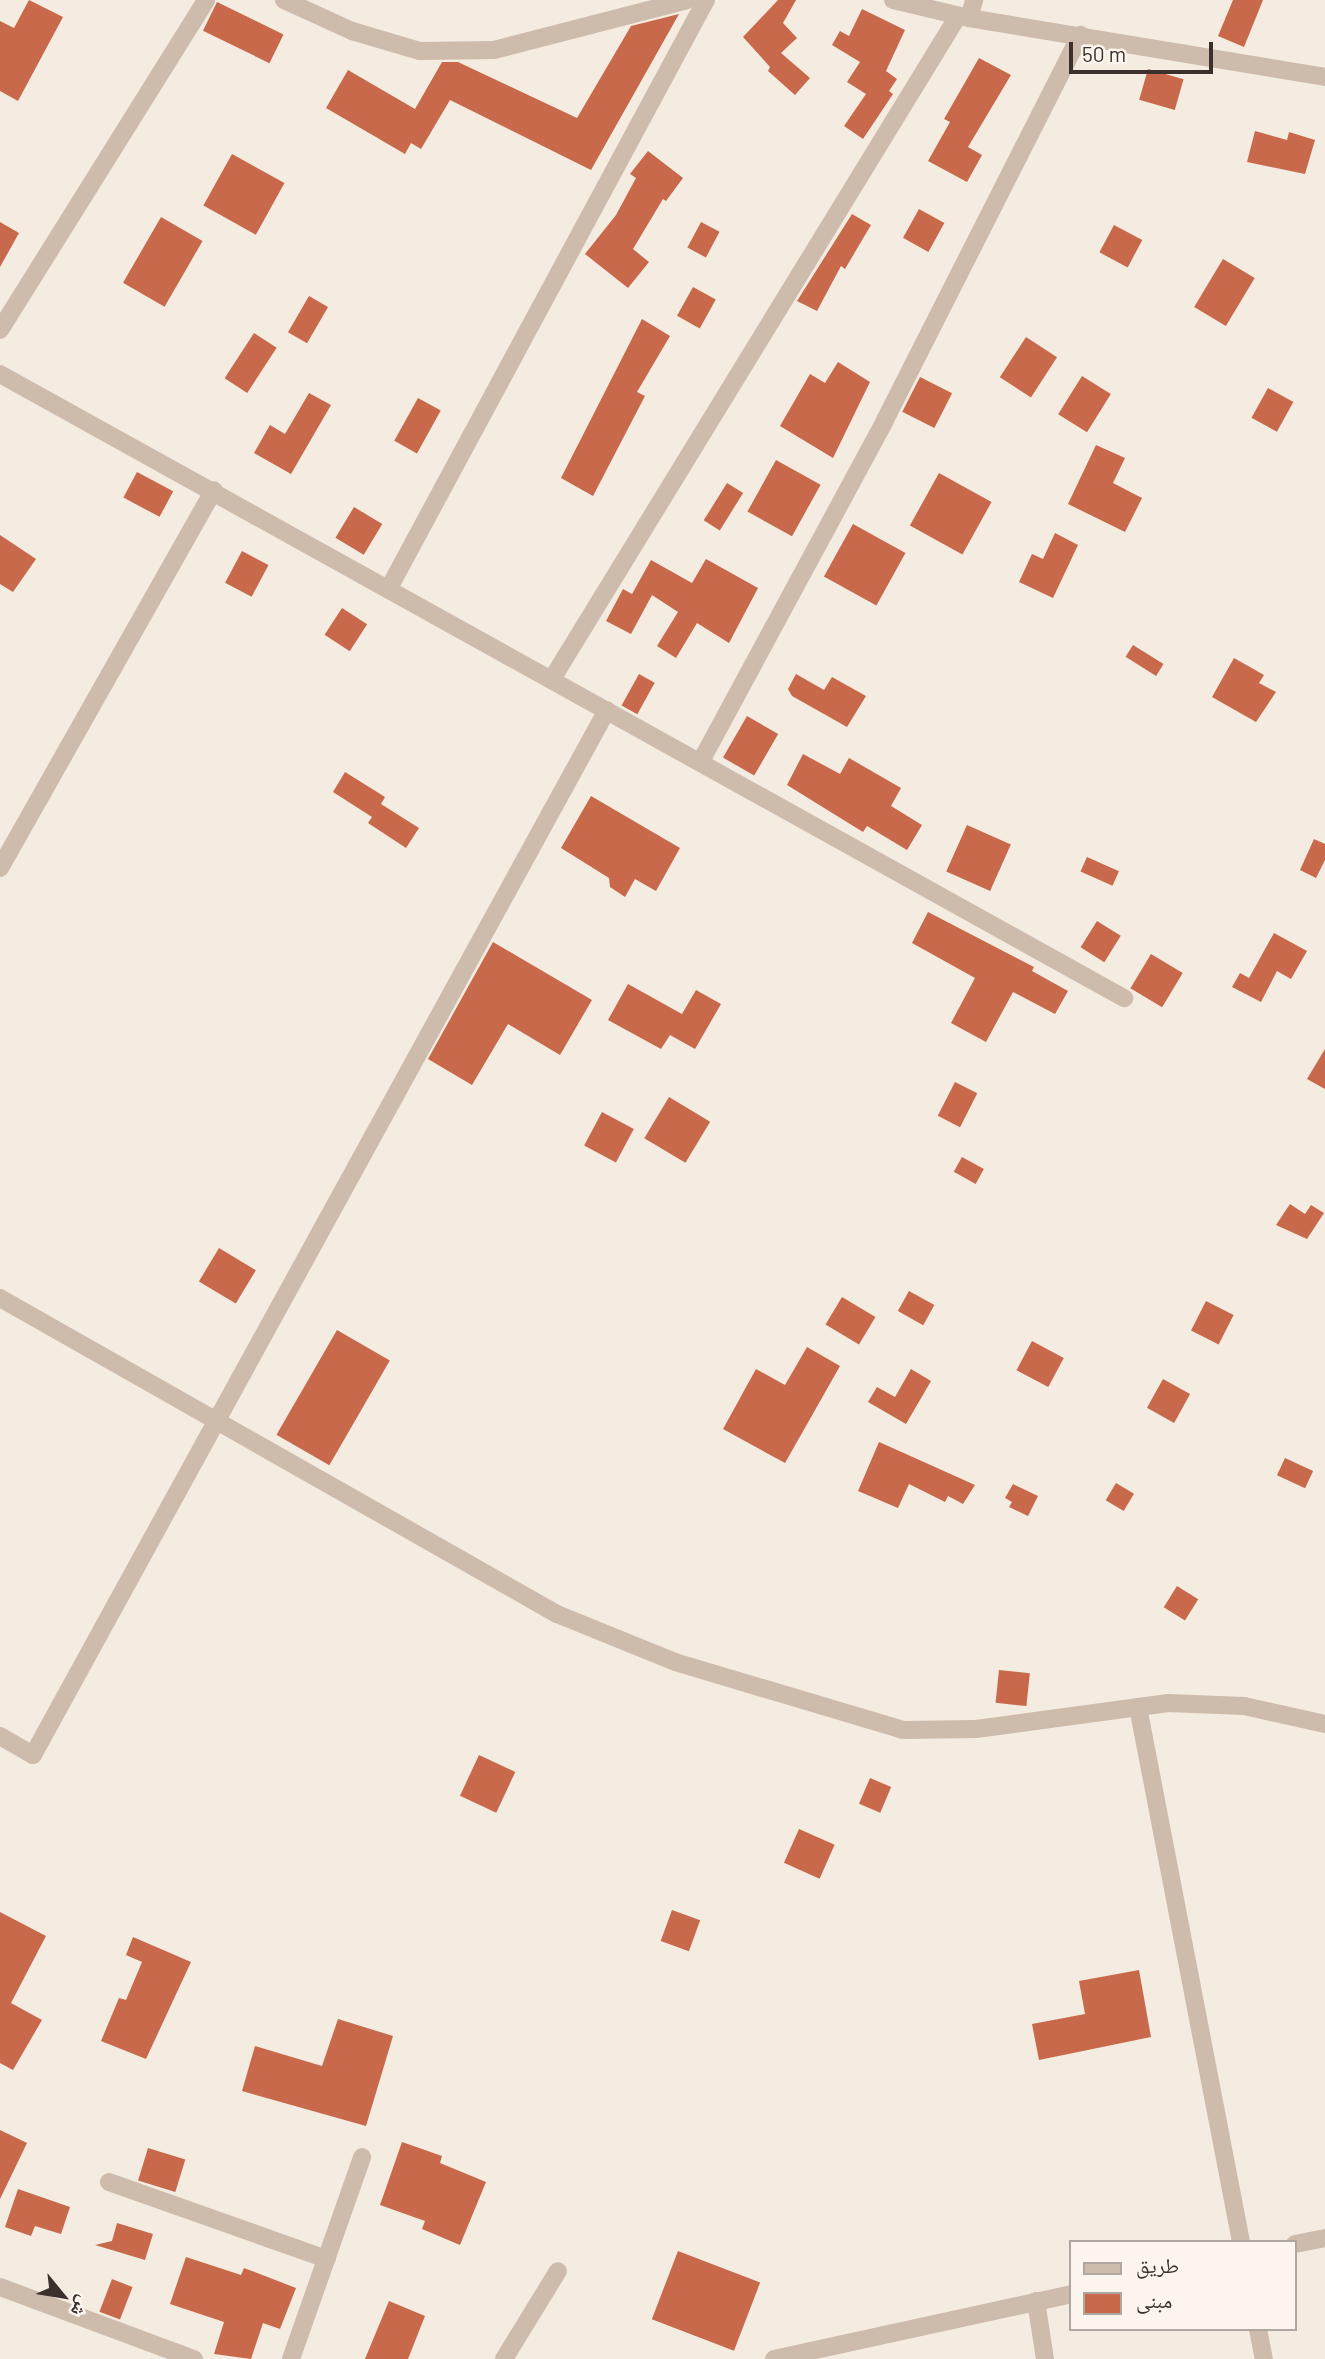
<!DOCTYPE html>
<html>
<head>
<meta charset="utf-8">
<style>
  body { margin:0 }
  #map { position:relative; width:1325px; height:2359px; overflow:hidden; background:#f4ebe1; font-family:Barlow,"Noto Naskh Arabic",sans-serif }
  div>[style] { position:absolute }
  .building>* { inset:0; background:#c8694b; transform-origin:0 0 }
  .minor>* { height:18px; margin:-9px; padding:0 9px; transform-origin:9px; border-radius:9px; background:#cdbbac }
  span { translate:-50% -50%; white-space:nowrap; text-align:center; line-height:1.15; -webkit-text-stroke:5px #fbf5ee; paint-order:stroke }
  .legend { position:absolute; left:1069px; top:2240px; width:228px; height:91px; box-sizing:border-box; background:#fbf5ee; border:2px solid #aea6a0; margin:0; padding:9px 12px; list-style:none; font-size:21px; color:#3b302b }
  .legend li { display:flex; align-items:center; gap:14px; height:35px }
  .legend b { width:35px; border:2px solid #aea6a0 }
  .north { position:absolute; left:28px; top:2261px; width:70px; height:70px; -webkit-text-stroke:5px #fbf5ee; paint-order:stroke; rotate:120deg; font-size:19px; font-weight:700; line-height:28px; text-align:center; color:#3b302b }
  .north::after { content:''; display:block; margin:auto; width:24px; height:32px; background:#3b302b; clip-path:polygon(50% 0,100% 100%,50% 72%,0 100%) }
  .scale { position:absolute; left:1069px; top:42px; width:144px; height:32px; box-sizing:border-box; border:4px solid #3b302b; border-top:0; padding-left:9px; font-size:21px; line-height:24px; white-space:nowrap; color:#3b302b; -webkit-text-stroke:5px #fbf5ee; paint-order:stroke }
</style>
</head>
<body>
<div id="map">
  <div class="building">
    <i style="clip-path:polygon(29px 0,63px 17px,18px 101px,0 91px,0 21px,14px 28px)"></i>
    <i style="clip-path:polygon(778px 0,796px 0,783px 23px,797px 38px,781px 53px,810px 78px,795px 95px,768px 71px,770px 67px,743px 37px)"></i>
    <i style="clip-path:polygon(1233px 0,1263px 0,1244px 47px,1218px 36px)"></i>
    <i style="left:217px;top:2px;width:74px;height:32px;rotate:26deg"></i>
    <i style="clip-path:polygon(862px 9px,905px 30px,886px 71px,897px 79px,889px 91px,893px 94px,863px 139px,844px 126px,866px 94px,847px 82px,860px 62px,832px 45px,840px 31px,849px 36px)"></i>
    <i style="clip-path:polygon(679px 14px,591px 170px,450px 100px,421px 149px,411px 143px,405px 154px,326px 108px,348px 70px,415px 109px,442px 62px,458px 62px,577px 118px,631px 26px)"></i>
    <i style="clip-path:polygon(979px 58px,1011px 75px,968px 147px,982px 155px,967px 182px,928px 161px,950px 122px,944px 119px)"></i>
    <i style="left:1148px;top:69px;width:37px;height:32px;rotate:16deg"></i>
    <i style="clip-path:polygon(1255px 131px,1287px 140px,1289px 132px,1315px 140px,1305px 174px,1247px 162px)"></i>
    <i style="clip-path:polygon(648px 151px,683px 178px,666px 201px,663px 199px,633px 249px,649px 262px,628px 288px,585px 254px,616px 215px,636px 178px,630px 174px)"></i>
    <i style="left:232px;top:154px;width:60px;height:59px;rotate:29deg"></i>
    <i style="left:919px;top:209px;width:29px;height:33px;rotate:29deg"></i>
    <i style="clip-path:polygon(852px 214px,871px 225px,845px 269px,841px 266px,817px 311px,797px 301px)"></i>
    <i style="left:161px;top:217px;width:48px;height:76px;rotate:30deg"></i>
    <i style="clip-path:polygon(0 222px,19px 233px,0 267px)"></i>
    <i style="left:701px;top:222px;width:21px;height:29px;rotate:28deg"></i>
    <i style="left:1114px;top:225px;width:32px;height:31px;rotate:28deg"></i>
    <i style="left:1223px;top:259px;width:37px;height:56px;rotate:31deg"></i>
    <i style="left:693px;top:287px;width:26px;height:33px;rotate:29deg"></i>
    <i style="left:309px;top:296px;width:22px;height:42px;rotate:30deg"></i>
    <i style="clip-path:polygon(642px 319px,670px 336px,637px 392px,645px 396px,593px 496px,561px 478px)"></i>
    <i style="left:254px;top:333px;width:27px;height:54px;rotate:33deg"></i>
    <i style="left:1026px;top:337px;width:37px;height:48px;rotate:33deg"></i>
    <i style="clip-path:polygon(838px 362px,870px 382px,833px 458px,780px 426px,810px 374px,825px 383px)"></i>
    <i style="left:1082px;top:376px;width:34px;height:45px;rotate:32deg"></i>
    <i style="left:920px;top:377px;width:36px;height:39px;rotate:27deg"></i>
    <i style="left:1268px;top:388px;width:29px;height:34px;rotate:29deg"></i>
    <i style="clip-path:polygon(309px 393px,331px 405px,291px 474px,254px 453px,270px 425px,285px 434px)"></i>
    <i style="left:418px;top:398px;width:26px;height:49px;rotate:29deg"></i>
    <i style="clip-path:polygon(1096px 445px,1125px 458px,1113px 483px,1142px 498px,1125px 532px,1068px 504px)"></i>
    <i style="left:776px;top:460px;width:51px;height:59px;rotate:29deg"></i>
    <i style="left:137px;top:472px;width:41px;height:29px;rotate:28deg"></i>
    <i style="left:939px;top:473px;width:60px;height:60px;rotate:29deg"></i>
    <i style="left:727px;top:483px;width:19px;height:44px;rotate:32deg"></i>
    <i style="left:354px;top:507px;width:33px;height:36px;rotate:31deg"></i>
    <i style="left:853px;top:524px;width:60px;height:60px;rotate:29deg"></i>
    <i style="clip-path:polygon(1055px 533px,1078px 545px,1053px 598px,1019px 582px,1032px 554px,1043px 559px)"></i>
    <i style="clip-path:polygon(0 535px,36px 559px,13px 592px,0 584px)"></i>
    <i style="left:242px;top:551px;width:30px;height:36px;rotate:28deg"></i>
    <i style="clip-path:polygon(706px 559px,758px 588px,729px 643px,697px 623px,676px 658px,657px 646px,678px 612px,652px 595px,631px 634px,606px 621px,623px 589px,632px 594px,651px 560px,692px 583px)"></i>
    <i style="left:342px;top:608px;width:30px;height:32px;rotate:33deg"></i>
    <i style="left:1133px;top:645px;width:36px;height:14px;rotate:32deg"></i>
    <i style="clip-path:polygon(1234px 658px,1264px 675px,1259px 683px,1276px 692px,1256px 722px,1212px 697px)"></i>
    <i style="left:639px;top:674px;width:18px;height:36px;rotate:29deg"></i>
    <i style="clip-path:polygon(796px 674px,824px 690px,832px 677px,866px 696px,847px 727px,792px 696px,788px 689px)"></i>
    <i style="left:747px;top:716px;width:36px;height:48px;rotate:30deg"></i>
    <i style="clip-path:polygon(803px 754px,840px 774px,849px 758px,901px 788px,891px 806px,922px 825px,907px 850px,867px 826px,863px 832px,787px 785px)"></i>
    <i style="clip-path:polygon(345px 772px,385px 797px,381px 804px,419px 828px,406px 848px,368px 823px,372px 817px,333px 792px)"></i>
    <i style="clip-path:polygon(591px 796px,680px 848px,656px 891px,635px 879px,625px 897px,610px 887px,609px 878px,561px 848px)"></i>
    <i style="left:967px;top:825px;width:48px;height:51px;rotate:24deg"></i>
    <i style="clip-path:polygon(1314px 839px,1325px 844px,1325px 860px,1316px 878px,1300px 870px)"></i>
    <i style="left:1087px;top:857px;width:35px;height:16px;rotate:24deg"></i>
    <i style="clip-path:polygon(928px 912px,1034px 967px,1032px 971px,1068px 991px,1055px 1014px,1013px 992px,986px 1042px,951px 1023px,975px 978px,912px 943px)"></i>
    <i style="left:1097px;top:921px;width:28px;height:31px;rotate:32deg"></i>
    <i style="clip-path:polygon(1274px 933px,1307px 951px,1291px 979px,1277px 971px,1261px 1002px,1232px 987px,1240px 973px,1249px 978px)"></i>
    <i style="clip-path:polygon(493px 942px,592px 1000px,560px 1055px,508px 1024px,472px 1085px,428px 1059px)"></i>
    <i style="left:1151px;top:954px;width:37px;height:40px;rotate:31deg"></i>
    <i style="clip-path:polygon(628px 984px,682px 1014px,696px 990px,721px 1004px,695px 1049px,670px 1035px,661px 1049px,608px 1020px)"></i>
    <i style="clip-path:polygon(1325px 1049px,1325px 1089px,1307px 1079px)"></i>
    <i style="left:955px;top:1082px;width:25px;height:38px;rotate:27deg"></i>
    <i style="left:669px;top:1097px;width:48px;height:48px;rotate:31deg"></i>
    <i style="left:602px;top:1112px;width:36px;height:38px;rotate:28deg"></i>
    <i style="left:962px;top:1157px;width:25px;height:17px;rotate:29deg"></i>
    <i style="clip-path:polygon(1290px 1204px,1305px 1214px,1311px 1205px,1324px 1213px,1307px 1239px,1276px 1225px)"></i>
    <i style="left:219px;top:1248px;width:43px;height:39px;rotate:31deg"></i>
    <i style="left:909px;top:1291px;width:29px;height:23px;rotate:29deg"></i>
    <i style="left:842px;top:1297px;width:39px;height:32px;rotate:31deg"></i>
    <i style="left:1206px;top:1301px;width:31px;height:33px;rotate:27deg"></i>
    <i style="left:337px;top:1330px;width:61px;height:121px;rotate:30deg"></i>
    <i style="left:1032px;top:1341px;width:36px;height:33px;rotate:28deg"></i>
    <i style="clip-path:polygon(807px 1347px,840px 1366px,785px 1463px,723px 1429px,756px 1369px,785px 1385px)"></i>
    <i style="clip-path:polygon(911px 1369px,931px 1381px,906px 1424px,868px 1402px,877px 1387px,895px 1397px)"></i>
    <i style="left:1163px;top:1379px;width:31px;height:33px;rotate:29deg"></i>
    <i style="clip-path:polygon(879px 1442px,906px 1454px,975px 1485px,963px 1504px,948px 1496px,945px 1502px,909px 1484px,898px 1508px,858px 1491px)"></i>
    <i style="left:1285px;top:1458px;width:31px;height:19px;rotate:25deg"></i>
    <i style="left:1116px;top:1483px;width:21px;height:20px;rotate:31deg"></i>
    <i style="clip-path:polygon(1013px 1484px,1038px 1496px,1028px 1516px,1009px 1507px,1012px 1502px,1005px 1498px)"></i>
    <i style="left:1177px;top:1586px;width:25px;height:25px;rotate:32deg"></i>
    <i style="left:999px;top:1670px;width:31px;height:33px;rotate:6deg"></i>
    <i style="left:479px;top:1755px;width:40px;height:45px;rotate:25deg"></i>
    <i style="left:870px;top:1778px;width:23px;height:28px;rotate:23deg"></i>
    <i style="left:799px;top:1829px;width:39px;height:37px;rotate:24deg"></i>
    <i style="left:672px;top:1910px;width:30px;height:33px;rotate:20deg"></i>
    <i style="clip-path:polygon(0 1912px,46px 1936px,11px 2003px,42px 2020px,13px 2070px,0 2063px)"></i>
    <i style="clip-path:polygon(133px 1937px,191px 1962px,146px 2059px,101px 2041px,119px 1998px,126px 2000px,142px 1962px,126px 1955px)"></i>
    <i style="clip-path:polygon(1139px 1970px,1151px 2037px,1039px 2060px,1032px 2024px,1085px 2014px,1079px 1981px)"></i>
    <i style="clip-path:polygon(338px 2019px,393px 2036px,366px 2126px,242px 2091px,255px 2046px,322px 2066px)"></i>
    <i style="clip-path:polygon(0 2130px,27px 2143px,0 2199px)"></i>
    <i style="clip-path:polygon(402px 2142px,442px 2156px,440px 2163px,486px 2182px,460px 2245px,422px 2229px,425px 2221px,380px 2205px)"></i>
    <i style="left:148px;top:2148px;width:39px;height:34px;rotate:17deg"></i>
    <i style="clip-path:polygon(18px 2189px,70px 2207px,61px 2234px,35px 2226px,31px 2236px,5px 2227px)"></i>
    <i style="clip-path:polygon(117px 2223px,153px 2234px,145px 2260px,95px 2245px,112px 2241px)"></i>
    <i style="left:678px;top:2251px;width:88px;height:73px;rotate:21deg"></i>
    <i style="clip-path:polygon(186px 2257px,241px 2275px,244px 2268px,296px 2288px,280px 2329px,263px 2323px,251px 2359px,214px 2354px,224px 2322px,170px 2304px)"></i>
    <i style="left:112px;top:2279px;width:22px;height:35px;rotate:21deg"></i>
    <i style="clip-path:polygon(389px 2301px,425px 2316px,408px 2359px,365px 2359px)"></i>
  </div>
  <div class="minor">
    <i style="left:284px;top:0;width:75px;rotate:24.5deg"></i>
    <i style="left:352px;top:31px;width:71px;rotate:16.4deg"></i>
    <i style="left:420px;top:51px;width:74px;rotate:-0.8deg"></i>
    <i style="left:494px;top:50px;width:199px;rotate:-14.5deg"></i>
    <i style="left:893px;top:0;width:78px;rotate:13.3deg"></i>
    <i style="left:969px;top:18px;width:361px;rotate:9.4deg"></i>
    <i style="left:969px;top:18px;width:19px;rotate:-74deg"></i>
    <i style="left:0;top:330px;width:389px;rotate:-58deg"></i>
    <i style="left:0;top:374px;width:1286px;rotate:29.04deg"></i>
    <i style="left:389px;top:588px;width:668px;rotate:-61.67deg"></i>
    <i style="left:552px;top:679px;width:777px;rotate:-58.52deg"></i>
    <i style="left:701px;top:761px;width:387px;rotate:-61.6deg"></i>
    <i style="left:885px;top:420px;width:432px;rotate:-63.1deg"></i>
    <i style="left:0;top:868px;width:434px;rotate:-60.5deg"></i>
    <i style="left:0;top:1298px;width:640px;rotate:29.57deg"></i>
    <i style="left:557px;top:1614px;width:127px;rotate:22.1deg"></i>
    <i style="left:675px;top:1662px;width:238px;rotate:16.6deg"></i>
    <i style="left:903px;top:1730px;width:73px;rotate:-0.8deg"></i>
    <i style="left:976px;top:1729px;width:194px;rotate:-7.7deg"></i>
    <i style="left:1168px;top:1703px;width:76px;rotate:2.3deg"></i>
    <i style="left:1244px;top:1706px;width:83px;rotate:12.5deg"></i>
    <i style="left:1138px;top:1707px;width:545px;rotate:79.1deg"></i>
    <i style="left:0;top:1736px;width:38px;rotate:30deg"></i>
    <i style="left:33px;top:1755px;width:1192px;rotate:-61.22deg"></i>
    <i style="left:109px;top:2182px;width:231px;rotate:19.5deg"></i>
    <i style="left:1295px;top:2244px;width:31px;rotate:-11deg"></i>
    <i style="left:0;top:2287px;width:207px;rotate:20.4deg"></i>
    <i style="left:1036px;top:2301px;width:59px;rotate:81.2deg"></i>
    <i style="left:1258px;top:2329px;width:31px;rotate:79deg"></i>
    <i style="left:291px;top:2359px;width:214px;rotate:-70.6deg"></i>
    <i style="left:504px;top:2359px;width:103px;rotate:-58.5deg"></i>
    <i style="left:774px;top:2359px;width:304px;rotate:-12.3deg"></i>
  </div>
  <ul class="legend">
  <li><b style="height:9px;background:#cdbbac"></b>طريق</li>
  <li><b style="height:19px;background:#c8694b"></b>مبنى</li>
  </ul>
  <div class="north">ش</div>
  <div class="scale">50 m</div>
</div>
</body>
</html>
